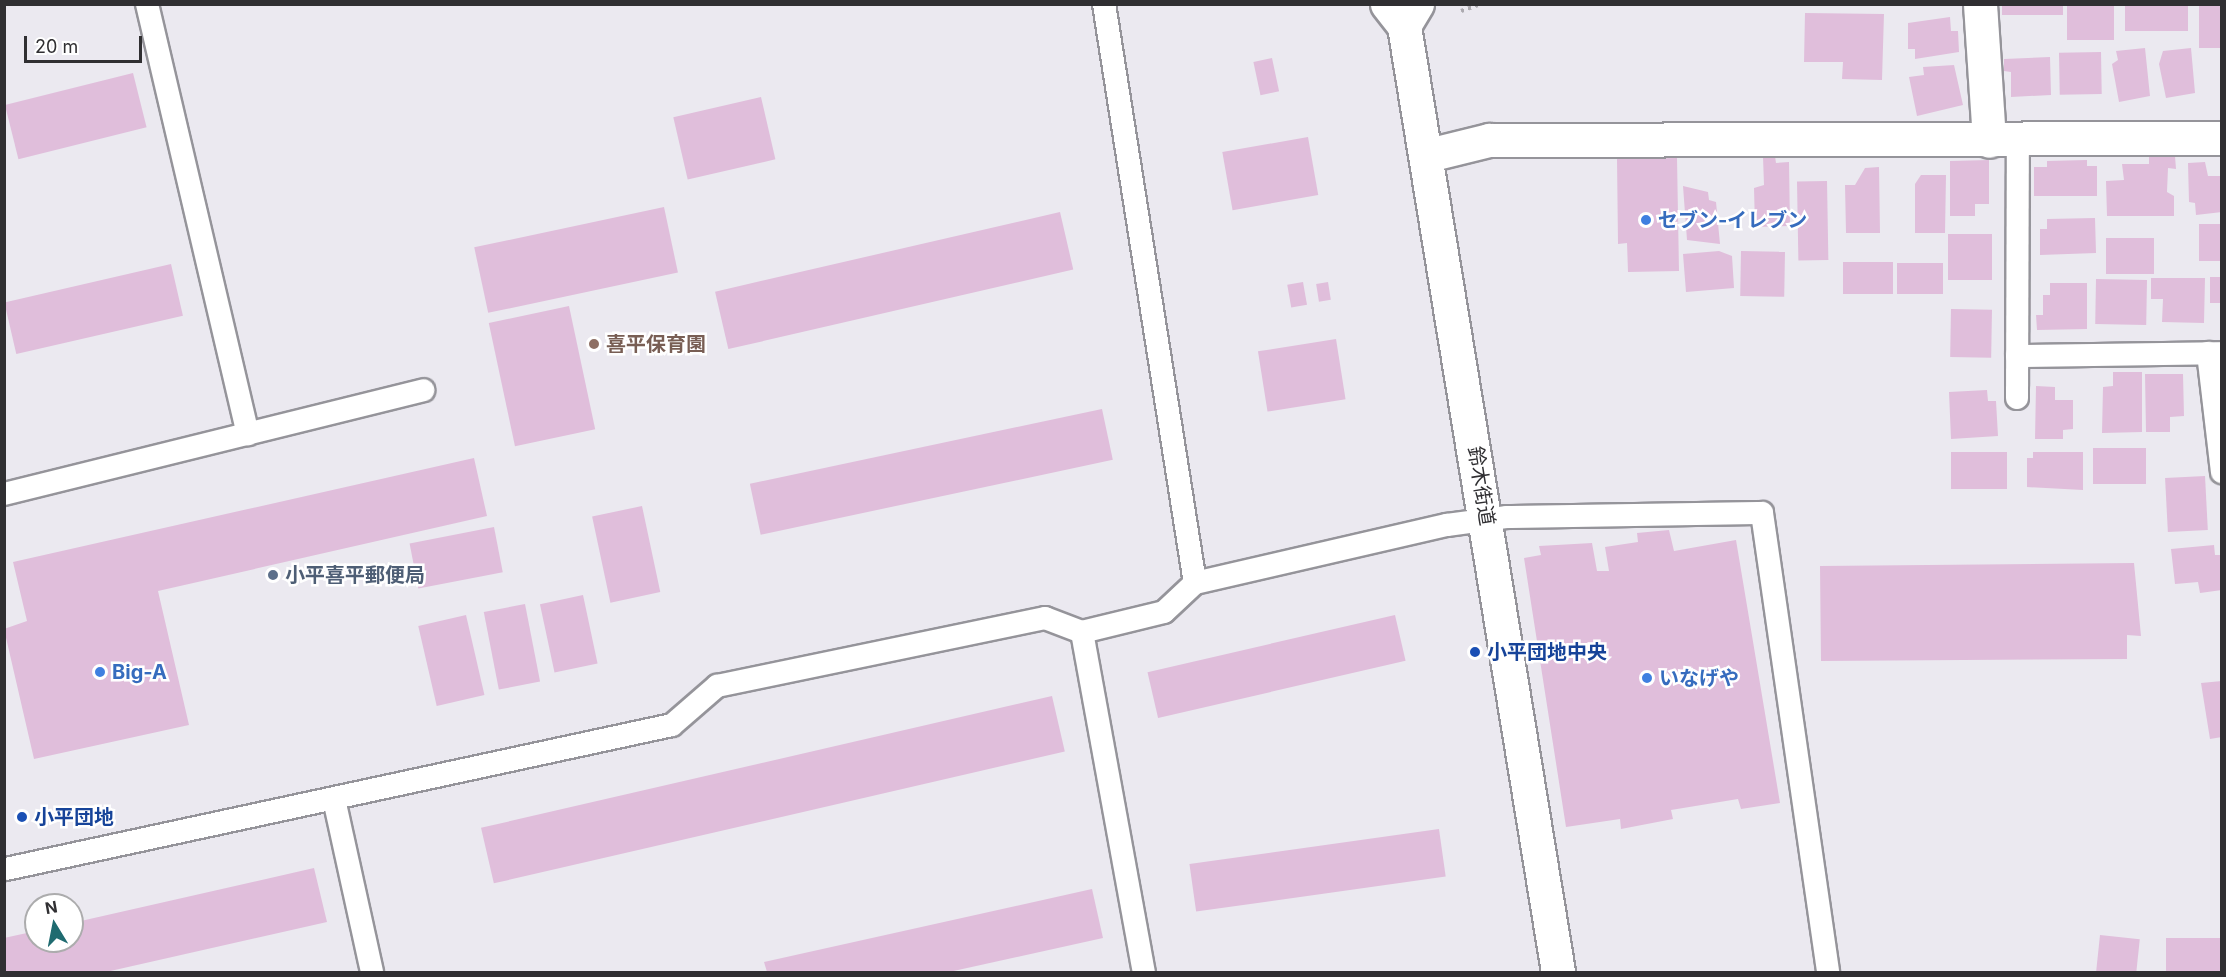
<!DOCTYPE html>
<html>
<head>
<meta charset="utf-8">
<style>
  body { margin:0 }
  #map { position:relative; width:2226px; height:977px; overflow:hidden; background:#ebe9f0; font-family:Inter,"Noto Sans JP",sans-serif }
  div>[style] { position:absolute }
  .building>* { inset:0; background:#e0bedb; transform-origin:0 0 }
  .path>* { height:4px; margin-top:-2px; transform-origin:0; background:repeating-linear-gradient(90deg,#acaab0 0 3px,transparent 0 7.5px) }
  .roads { filter:drop-shadow(2px 0 #95949a) drop-shadow(-2px 0 #95949a) drop-shadow(0 2px #95949a) drop-shadow(0 -2px #95949a) }
  .service>* { height:22px; margin:-11px; padding:0 11px; transform-origin:11px; border-radius:11px; background:#fff }
  .minor>* { height:33px; margin:-16.5px; padding:0 16.5px; transform-origin:16.5px; border-radius:16.5px; background:#fff }
  .tertiary>* { height:33px; margin:-16.5px; padding:0 16.5px; transform-origin:16.5px; border-radius:16.5px; background:#fff }
  .secondary>* { height:33px; margin:-16.5px; padding:0 16.5px; transform-origin:16.5px; border-radius:16.5px; background:#fff }
  .dots>* { width:16px; height:16px; translate:-50% -50%; box-sizing:border-box; border:3px solid #fff; border-radius:50% }
  span { translate:-50% -50%; white-space:nowrap; text-align:center; line-height:1.15; -webkit-text-stroke:5px #fff; paint-order:stroke }
  .shop-label { font-size:20px; color:#366cbe; font-weight:700 }
  .left { translate:0 -50%; text-align:left }
  .education-label { font-size:20px; color:#785e54; font-weight:700 }
  .street-label { font-size:20px; color:#302f32 }
  .service-label { font-size:20px; color:#4e5e75; font-weight:700 }
  .transit-label { font-size:20px; color:#164399; font-weight:700 }
  .frame { position:absolute; inset:0; border:6px solid #302f32; pointer-events:none }
  .north { position:absolute; left:24px; top:893px; width:60px; height:60px; box-sizing:border-box; background:#fff; border:2px solid #acacad; border-radius:50%; rotate:350deg; font-size:16px; font-weight:700; line-height:24px; text-align:center; color:#302f32 }
  .north::after { content:''; display:block; margin:auto; width:21px; height:27px; background:#1f6b70; clip-path:polygon(50% 0,100% 100%,50% 72%,0 100%) }
  .scale { position:absolute; left:24px; top:36px; width:118px; height:27px; box-sizing:border-box; border:3px solid #302f32; border-top:0; padding-left:8px; font-size:18px; line-height:21px; white-space:nowrap; color:#302f32; -webkit-text-stroke:4px #fff; paint-order:stroke }
</style>
</head>
<body>
<div id="map">
  <div class="building">
    <i style="left:2002px;top:4px;width:61px;height:11px"></i>
    <i style="left:2067px;top:4px;width:47px;height:36px"></i>
    <i style="left:2125px;top:4px;width:63px;height:27px"></i>
    <i style="left:2199px;top:4px;width:23px;height:44px"></i>
    <i style="clip-path:polygon(1805px 13px,1884px 14px,1882px 80px,1842px 79px,1843px 62px,1804px 62px)"></i>
    <i style="clip-path:polygon(1950px 17px,1951px 31px,1958px 31px,1959px 52px,1915px 59px,1915px 49px,1908px 49px,1908px 23px)"></i>
    <i style="clip-path:polygon(2145px 48px,2150px 96px,2119px 102px,2112px 64px,2118px 60px,2116px 51px)"></i>
    <i style="clip-path:polygon(2191px 48px,2195px 93px,2166px 98px,2159px 64px,2163px 51px)"></i>
    <i style="left:2101px;top:52px;width:42px;height:42px;rotate:89deg"></i>
    <i style="clip-path:polygon(2050px 57px,2051px 95px,2011px 97px,2011px 72px,2004px 71px,2004px 59px)"></i>
    <i style="left:1272px;top:58px;width:34px;height:19px;rotate:78deg"></i>
    <i style="clip-path:polygon(1954px 65px,1963px 105px,1917px 116px,1909px 77px,1924px 75px,1923px 67px)"></i>
    <i style="left:133px;top:73px;width:56px;height:132px;rotate:76deg"></i>
    <i style="left:761px;top:97px;width:64px;height:90px;rotate:77deg"></i>
    <i style="left:1308px;top:137px;width:59px;height:87px;rotate:80deg"></i>
    <i style="clip-path:polygon(1775px 156px,1776px 163px,1789px 162px,1790px 226px,1755px 227px,1754px 188px,1764px 185px,1763px 157px)"></i>
    <i style="clip-path:polygon(2175px 156px,2176px 169px,2168px 168px,2167px 192px,2174px 196px,2174px 216px,2107px 216px,2106px 181px,2124px 180px,2122px 164px,2149px 164px,2149px 157px)"></i>
    <i style="clip-path:polygon(1677px 158px,1679px 271px,1628px 272px,1627px 243px,1618px 244px,1617px 159px)"></i>
    <i style="clip-path:polygon(1989px 160px,1989px 204px,1975px 204px,1975px 216px,1950px 216px,1950px 161px)"></i>
    <i style="clip-path:polygon(2087px 160px,2087px 166px,2097px 166px,2097px 196px,2034px 196px,2034px 167px,2047px 167px,2047px 161px)"></i>
    <i style="clip-path:polygon(2205px 162px,2208px 176px,2222px 176px,2222px 212px,2196px 215px,2195px 203px,2189px 202px,2188px 163px)"></i>
    <i style="clip-path:polygon(1879px 167px,1880px 233px,1846px 233px,1845px 185px,1855px 185px,1865px 168px)"></i>
    <i style="clip-path:polygon(1921px 175px,1946px 175px,1945px 233px,1915px 233px,1915px 184px)"></i>
    <i style="left:1827px;top:181px;width:79px;height:30px;rotate:89deg"></i>
    <i style="clip-path:polygon(1683px 186px,1708px 192px,1709px 200px,1716px 202px,1720px 244px,1687px 240px)"></i>
    <i style="left:664px;top:207px;width:67px;height:194px;rotate:78deg"></i>
    <i style="left:1060px;top:212px;width:59px;height:354px;rotate:77deg"></i>
    <i style="clip-path:polygon(2095px 218px,2096px 253px,2040px 255px,2040px 229px,2047px 229px,2047px 219px)"></i>
    <i style="left:2222px;top:224px;width:37px;height:23px;rotate:90deg"></i>
    <i style="left:1948px;top:234px;width:44px;height:46px"></i>
    <i style="left:2154px;top:238px;width:36px;height:48px;rotate:90deg"></i>
    <i style="clip-path:polygon(1719px 251px,1732px 256px,1734px 288px,1686px 292px,1683px 254px)"></i>
    <i style="left:1741px;top:251px;width:44px;height:45px;rotate:1deg"></i>
    <i style="left:1893px;top:262px;width:32px;height:50px;rotate:90deg"></i>
    <i style="left:1943px;top:263px;width:31px;height:46px;rotate:90deg"></i>
    <i style="left:171px;top:264px;width:53px;height:171px;rotate:77deg"></i>
    <i style="left:2210px;top:277px;width:12px;height:26px"></i>
    <i style="clip-path:polygon(2151px 278px,2205px 278px,2204px 323px,2162px 322px,2163px 299px,2151px 299px)"></i>
    <i style="left:2096px;top:279px;width:51px;height:45px;rotate:1deg"></i>
    <i style="left:1303px;top:282px;width:23px;height:16px;rotate:80deg"></i>
    <i style="left:1328px;top:282px;width:18px;height:12px;rotate:81deg"></i>
    <i style="clip-path:polygon(2050px 283px,2087px 283px,2087px 329px,2037px 330px,2036px 315px,2043px 315px,2043px 295px,2050px 295px)"></i>
    <i style="left:569px;top:306px;width:126px;height:82px;rotate:78deg"></i>
    <i style="left:1951px;top:309px;width:41px;height:48px;rotate:1deg"></i>
    <i style="left:1336px;top:339px;width:61px;height:79px;rotate:81deg"></i>
    <i style="clip-path:polygon(2113px 372px,2142px 372px,2142px 432px,2102px 433px,2103px 387px,2113px 386px)"></i>
    <i style="clip-path:polygon(2145px 374px,2183px 374px,2184px 416px,2170px 417px,2170px 432px,2146px 432px)"></i>
    <i style="clip-path:polygon(2036px 386px,2055px 387px,2055px 400px,2073px 400px,2073px 429px,2063px 430px,2063px 439px,2035px 439px)"></i>
    <i style="clip-path:polygon(1987px 390px,1988px 401px,1996px 401px,1998px 436px,1951px 439px,1949px 392px)"></i>
    <i style="left:1102px;top:409px;width:52px;height:360px;rotate:78deg"></i>
    <i style="left:2093px;top:448px;width:53px;height:36px"></i>
    <i style="left:2007px;top:452px;width:37px;height:56px;rotate:90deg"></i>
    <i style="clip-path:polygon(2033px 452px,2083px 452px,2083px 490px,2027px 487px,2027px 458px,2033px 458px)"></i>
    <i style="clip-path:polygon(474px 458px,487px 516px,158px 591px,189px 725px,34px 759px,4px 629px,27px 621px,13px 562px)"></i>
    <i style="left:2205px;top:476px;width:54px;height:40px;rotate:87deg"></i>
    <i style="left:642px;top:506px;width:88px;height:51px;rotate:78deg"></i>
    <i style="left:494px;top:527px;width:46px;height:86px;rotate:79deg"></i>
    <i style="clip-path:polygon(1669px 530px,1674px 551px,1736px 540px,1780px 803px,1741px 809px,1738px 799px,1671px 810px,1673px 819px,1621px 829px,1620px 819px,1566px 827px,1524px 558px,1541px 555px,1539px 546px,1592px 543px,1597px 571px,1609px 571px,1605px 547px,1638px 542px,1637px 533px)"></i>
    <i style="clip-path:polygon(2214px 545px,2215px 555px,2222px 555px,2222px 590px,2200px 593px,2198px 582px,2175px 584px,2171px 549px)"></i>
    <i style="clip-path:polygon(2134px 563px,2141px 636px,2127px 635px,2127px 659px,1821px 661px,1820px 566px)"></i>
    <i style="left:583px;top:595px;width:70px;height:44px;rotate:78deg"></i>
    <i style="left:525px;top:604px;width:79px;height:42px;rotate:79deg"></i>
    <i style="left:466px;top:615px;width:82px;height:49px;rotate:77deg"></i>
    <i style="left:1395px;top:615px;width:47px;height:254px;rotate:77deg"></i>
    <i style="clip-path:polygon(2222px 681px,2222px 737px,2210px 739px,2201px 683px)"></i>
    <i style="left:1052px;top:696px;width:57px;height:586px;rotate:77deg"></i>
    <i style="left:1439px;top:829px;width:48px;height:252px;rotate:82deg"></i>
    <i style="clip-path:polygon(314px 868px,327px 922px,106px 972px,4px 972px,4px 938px,36px 931px,36px 941px,72px 941px,72px 923px)"></i>
    <i style="clip-path:polygon(1092px 889px,1103px 938px,949px 972px,767px 972px,764px 962px)"></i>
    <i style="left:2100px;top:935px;width:40px;height:37px;rotate:6deg"></i>
    <i style="left:2166px;top:938px;width:56px;height:34px"></i>
  </div>
  <div class="path">
    <i style="left:1461px;top:11px;width:21px;rotate:-19deg"></i>
  </div>
  <div class="roads">
    <div class="service">
      <i style="left:147px;top:4px;width:442px;rotate:76.8deg"></i>
      <i style="left:1104px;top:4px;width:586px;rotate:81.07deg"></i>
      <i style="left:2208px;top:353px;width:120px;rotate:83.3deg"></i>
      <i style="left:2017px;top:356px;width:205px;rotate:-0.8deg"></i>
      <i style="left:2017px;top:398px;width:257px;rotate:-89.8deg"></i>
      <i style="left:4px;top:494px;width:432px;rotate:-13.9deg"></i>
      <i style="left:1082px;top:632px;width:346px;rotate:79.7deg"></i>
      <i style="left:334px;top:799px;width:177px;rotate:77.6deg"></i>
      <i style="left:6px;top:869px;width:681px;rotate:-12.2deg"></i>
      <i style="left:672px;top:725px;width:60px;rotate:-40.9deg"></i>
      <i style="left:717px;top:686px;width:335px;rotate:-11.7deg"></i>
      <i style="left:1045px;top:618px;width:40px;rotate:21deg"></i>
      <i style="left:1082px;top:632px;width:84px;rotate:-13.7deg"></i>
      <i style="left:1164px;top:612px;width:42px;rotate:-43.1deg"></i>
      <i style="left:1195px;top:583px;width:259px;rotate:-13deg"></i>
      <i style="left:1447px;top:525px;width:61px;rotate:-7.6deg"></i>
      <i style="left:1507px;top:517px;width:255px;rotate:-0.9deg"></i>
      <i style="left:1762px;top:513px;width:464px;rotate:81.8deg"></i>
    </div>
    <div class="minor">
      <i style="left:1980px;top:4px;width:137px;rotate:86.2deg"></i>
      <i style="left:1428px;top:155px;width:63px;rotate:-13.8deg"></i>
      <i style="left:1489px;top:140px;width:733px;rotate:-0.16deg"></i>
    </div>
    <div class="tertiary">
      <i style="left:1387px;top:4px;width:28px;rotate:52deg"></i>
    </div>
    <div class="secondary">
      <i style="left:1417px;top:4px;width:26px;rotate:121deg"></i>
      <i style="left:1404px;top:26px;width:958px;rotate:80.75deg"></i>
    </div>
  </div>
  <div class="dots">
    <i style="left:1646px;top:220px;background:#3f7fe0"></i>
    <i style="left:594px;top:344px;background:#8d6e63"></i>
    <i style="left:273px;top:575px;background:#5c6f8a"></i>
    <i style="left:1475px;top:652px;background:#1a4fb4"></i>
    <i style="left:100px;top:672px;background:#3f7fe0"></i>
    <i style="left:1647px;top:678px;background:#3f7fe0"></i>
    <i style="left:22px;top:817px;background:#1a4fb4"></i>
  </div>
  <div class="shop-label">
    <span class="left" style="left:1658px;top:220px">セブン-イレブン</span>
    <span class="left" style="left:112px;top:672px">Big-A</span>
    <span class="left" style="left:1659px;top:678px">いなげや</span>
  </div>
  <div class="education-label">
    <span class="left" style="left:606px;top:344px">喜平保育園</span>
  </div>
  <div class="street-label">
    <span style="left:1481px;top:486px;rotate:81deg">鈴木街道</span>
  </div>
  <div class="service-label">
    <span class="left" style="left:285px;top:575px">小平喜平郵便局</span>
  </div>
  <div class="transit-label">
    <span class="left" style="left:1487px;top:652px">小平団地中央</span>
    <span class="left" style="left:34px;top:817px">小平団地</span>
  </div>
  <div class="frame"></div>
  <div class="north">N</div>
  <div class="scale">20 m</div>
</div>
</body>
</html>
